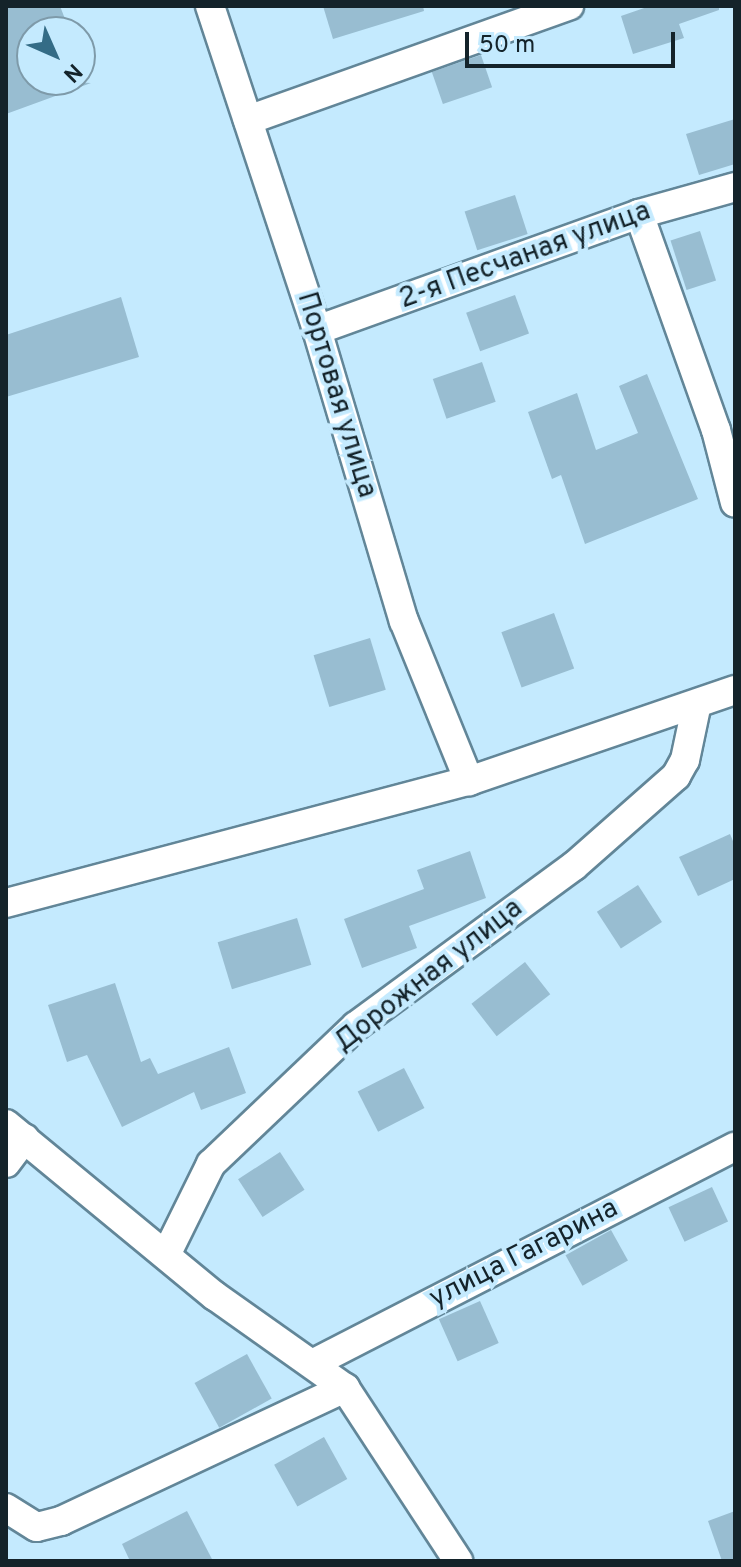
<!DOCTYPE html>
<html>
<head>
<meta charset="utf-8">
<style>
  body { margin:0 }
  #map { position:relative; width:741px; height:1567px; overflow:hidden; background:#c4eafe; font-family:Overpass,sans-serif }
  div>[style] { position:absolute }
  .building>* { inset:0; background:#98bdd1; transform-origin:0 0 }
  .roads { filter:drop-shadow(2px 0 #628698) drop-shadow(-2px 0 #628698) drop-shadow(0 2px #628698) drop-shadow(0 -2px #628698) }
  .minor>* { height:28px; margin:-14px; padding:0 14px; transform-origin:14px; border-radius:14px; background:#fff }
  span { translate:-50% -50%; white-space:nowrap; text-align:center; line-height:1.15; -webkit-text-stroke:8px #c4eafe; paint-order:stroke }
  .street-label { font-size:28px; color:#14232a }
  .frame { position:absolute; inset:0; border:8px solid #14232a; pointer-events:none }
  .north { position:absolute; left:16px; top:16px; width:80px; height:80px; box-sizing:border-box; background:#c4eafe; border:2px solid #7e9aa9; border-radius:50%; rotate:135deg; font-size:22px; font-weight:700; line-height:32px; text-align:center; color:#14232a }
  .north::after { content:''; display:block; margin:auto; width:28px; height:36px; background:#346c86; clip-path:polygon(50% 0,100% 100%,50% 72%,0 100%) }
  .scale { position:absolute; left:465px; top:32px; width:210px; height:36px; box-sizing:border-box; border:4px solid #14232a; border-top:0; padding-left:10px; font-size:24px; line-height:28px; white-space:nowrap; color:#14232a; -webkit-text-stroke:6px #c4eafe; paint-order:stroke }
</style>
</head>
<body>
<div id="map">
  <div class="building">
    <i style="clip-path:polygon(6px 6px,60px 6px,70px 32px,32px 32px,32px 80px,91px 83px,6px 114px)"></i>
    <i style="clip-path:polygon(323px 6px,423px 6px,424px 11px,333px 39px)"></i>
    <i style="clip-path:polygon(650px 6px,719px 6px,719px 10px,679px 24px,684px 38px,633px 54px,621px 16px)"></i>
    <i style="left:481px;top:55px;width:34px;height:52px;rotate:71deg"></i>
    <i style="clip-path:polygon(735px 119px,735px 164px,699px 175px,686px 134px)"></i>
    <i style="left:515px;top:195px;width:41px;height:53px;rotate:72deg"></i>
    <i style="left:700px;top:231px;width:52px;height:31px;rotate:72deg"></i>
    <i style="left:515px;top:295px;width:41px;height:52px;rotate:70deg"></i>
    <i style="clip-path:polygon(121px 297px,139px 357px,6px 397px,6px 335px)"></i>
    <i style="left:482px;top:362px;width:42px;height:52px;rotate:71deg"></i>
    <i style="clip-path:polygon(647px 374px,698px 499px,585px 544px,561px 475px,552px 479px,528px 412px,577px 393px,596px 450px,638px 433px,619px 386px)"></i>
    <i style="left:554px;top:613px;width:59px;height:56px;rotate:70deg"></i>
    <i style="left:370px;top:638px;width:54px;height:59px;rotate:73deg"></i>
    <i style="clip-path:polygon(730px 834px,735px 846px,735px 879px,698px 896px,679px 857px)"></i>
    <i style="clip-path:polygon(470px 851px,486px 898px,409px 926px,417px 948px,362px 968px,344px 919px,424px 889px,417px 870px)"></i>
    <i style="left:638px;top:885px;width:44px;height:49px;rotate:57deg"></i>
    <i style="left:297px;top:918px;width:49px;height:83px;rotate:73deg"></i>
    <i style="left:525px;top:962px;width:41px;height:68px;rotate:52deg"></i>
    <i style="clip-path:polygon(115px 983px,141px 1062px,150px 1058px,158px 1074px,229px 1047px,246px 1093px,201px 1110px,194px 1092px,122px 1127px,87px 1055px,67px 1062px,48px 1005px)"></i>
    <i style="left:404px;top:1068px;width:45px;height:52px;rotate:63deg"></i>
    <i style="left:280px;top:1152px;width:45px;height:50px;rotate:57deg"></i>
    <i style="left:712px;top:1187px;width:38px;height:48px;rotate:65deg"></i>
    <i style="left:611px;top:1230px;width:35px;height:52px;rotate:61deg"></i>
    <i style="left:480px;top:1301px;width:46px;height:45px;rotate:66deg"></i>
    <i style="left:247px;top:1354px;width:51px;height:60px;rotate:61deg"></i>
    <i style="left:324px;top:1437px;width:48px;height:57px;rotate:61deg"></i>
    <i style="clip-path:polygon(187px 1511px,213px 1561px,130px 1561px,122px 1544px)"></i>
    <i style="clip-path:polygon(735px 1511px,735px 1561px,722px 1561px,708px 1521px)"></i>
  </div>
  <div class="roads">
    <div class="minor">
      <i style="left:210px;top:6px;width:341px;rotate:71.7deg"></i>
      <i style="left:317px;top:330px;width:304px;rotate:73.4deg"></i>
      <i style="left:404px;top:621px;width:173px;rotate:67.9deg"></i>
      <i style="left:248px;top:120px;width:341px;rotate:-19.6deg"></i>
      <i style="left:639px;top:214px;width:229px;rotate:70.4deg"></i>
      <i style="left:716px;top:430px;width:75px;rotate:75.4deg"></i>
      <i style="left:317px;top:330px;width:342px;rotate:-19.8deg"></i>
      <i style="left:639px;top:214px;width:100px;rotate:-15.7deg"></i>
      <i style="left:6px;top:903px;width:479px;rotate:-14.8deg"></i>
      <i style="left:469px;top:781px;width:281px;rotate:-18.9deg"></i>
      <i style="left:6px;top:1124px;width:271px;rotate:39.5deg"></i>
      <i style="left:215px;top:1296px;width:159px;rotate:35.3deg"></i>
      <i style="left:345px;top:1388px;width:207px;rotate:56.8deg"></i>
      <i style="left:6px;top:1163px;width:31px;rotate:-53deg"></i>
      <i style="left:166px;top:1255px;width:102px;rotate:-63.7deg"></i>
      <i style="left:211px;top:1164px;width:200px;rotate:-43.6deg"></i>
      <i style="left:356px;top:1026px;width:270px;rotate:-36.3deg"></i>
      <i style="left:574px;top:866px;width:136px;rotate:-41.4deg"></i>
      <i style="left:676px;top:776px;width:18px;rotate:-61deg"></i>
      <i style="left:685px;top:760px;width:53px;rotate:-78.1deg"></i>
      <i style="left:314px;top:1363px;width:473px;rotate:-27.2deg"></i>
      <i style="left:6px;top:1508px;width:36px;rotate:32deg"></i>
      <i style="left:37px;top:1527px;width:25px;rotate:-14deg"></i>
      <i style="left:61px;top:1521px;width:314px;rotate:-25.1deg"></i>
    </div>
  </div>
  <div class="street-label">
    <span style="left:525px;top:256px;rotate:-20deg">2-я Песчаная улица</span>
    <span style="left:336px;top:395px;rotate:73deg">Портовая улица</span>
    <span style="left:429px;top:976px;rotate:-38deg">Дорожная улица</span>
    <span style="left:524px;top:1254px;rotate:-27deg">улица Гагарина</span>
  </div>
  <div class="frame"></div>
  <div class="north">N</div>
  <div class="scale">50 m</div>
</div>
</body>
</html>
